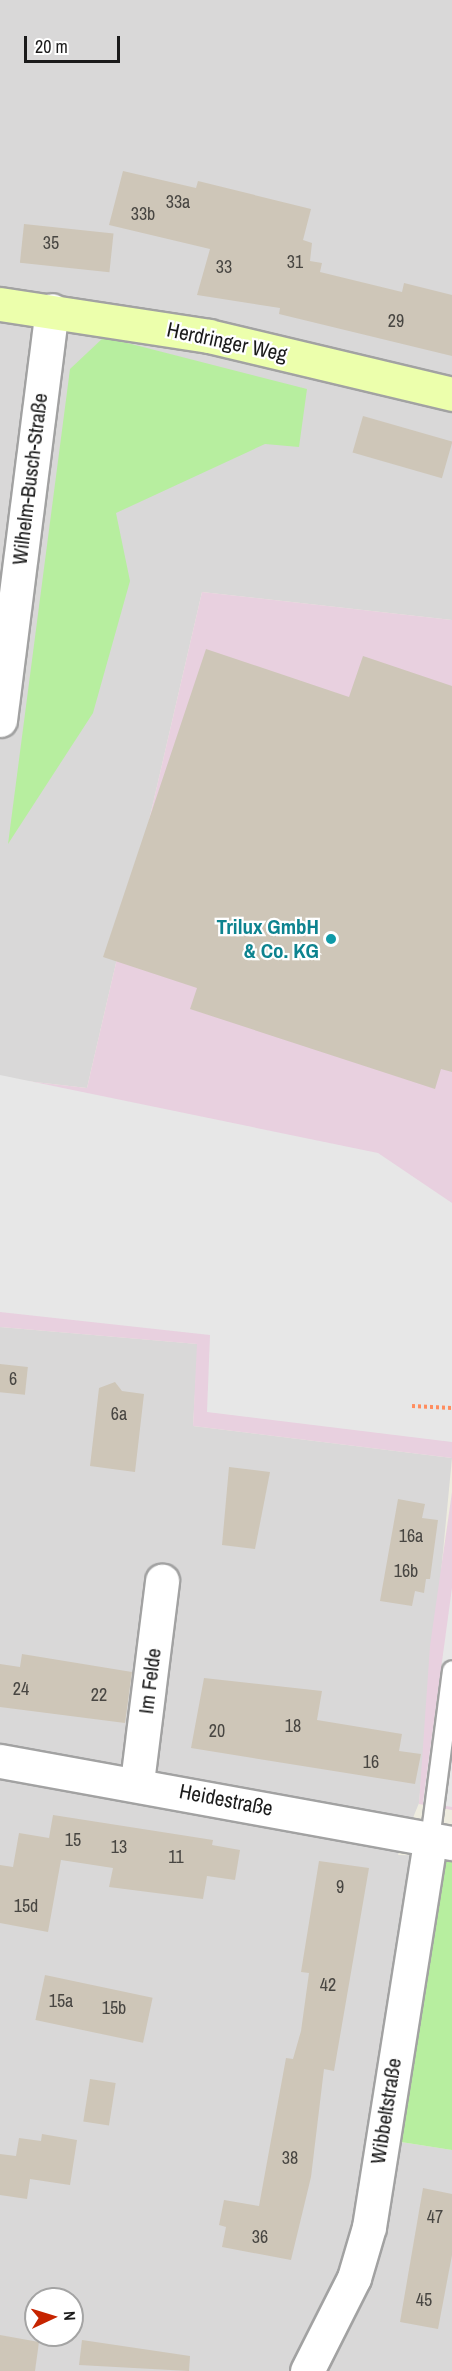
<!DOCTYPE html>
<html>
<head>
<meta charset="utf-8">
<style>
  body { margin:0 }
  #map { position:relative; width:452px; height:2371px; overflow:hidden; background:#eeecdf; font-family:"Archivo Narrow",sans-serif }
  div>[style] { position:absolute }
  .residential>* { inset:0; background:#d9d8d8 }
  .industrial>* { inset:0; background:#e8d0df }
  .grass>* { inset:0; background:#b7ee9f }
  .parking>* { inset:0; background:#e7e7e7 }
  .building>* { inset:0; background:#cec6b8; transform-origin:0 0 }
  .path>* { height:4px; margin-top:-2px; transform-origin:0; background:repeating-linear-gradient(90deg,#ff8d5f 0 3px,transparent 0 6px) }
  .roads { filter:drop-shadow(2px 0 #a2a2a2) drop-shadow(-2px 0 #a2a2a2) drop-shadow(0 2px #a2a2a2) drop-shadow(0 -2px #a2a2a2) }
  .lane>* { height:18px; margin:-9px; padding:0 9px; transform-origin:9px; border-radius:9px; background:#fff }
  .street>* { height:33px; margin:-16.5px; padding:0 16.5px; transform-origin:16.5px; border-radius:16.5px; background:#fff }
  .secondary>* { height:33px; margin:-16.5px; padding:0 16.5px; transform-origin:16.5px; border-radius:16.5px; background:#ecffac }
  .dots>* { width:16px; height:16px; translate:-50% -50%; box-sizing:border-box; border:3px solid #fff; border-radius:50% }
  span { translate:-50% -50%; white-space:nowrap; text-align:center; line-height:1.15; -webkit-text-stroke:4.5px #fff; paint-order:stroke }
  .number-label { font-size:18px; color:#484642 }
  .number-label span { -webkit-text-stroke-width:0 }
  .street-label { font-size:21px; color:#1b1b1b }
  .culture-label { font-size:21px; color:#0d838f; font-weight:700 }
  .right { translate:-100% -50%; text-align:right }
  .north { position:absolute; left:24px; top:2287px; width:60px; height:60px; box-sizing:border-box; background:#fff; border:2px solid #a4a4a4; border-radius:50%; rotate:86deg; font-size:16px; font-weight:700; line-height:24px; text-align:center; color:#1b1b1b }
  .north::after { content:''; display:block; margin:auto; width:21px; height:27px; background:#c62400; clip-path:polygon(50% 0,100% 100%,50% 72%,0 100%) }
  .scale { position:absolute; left:24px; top:36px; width:96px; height:27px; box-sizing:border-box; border:3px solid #1b1b1b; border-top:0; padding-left:8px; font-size:18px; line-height:21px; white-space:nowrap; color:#1b1b1b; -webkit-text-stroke:4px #fff; paint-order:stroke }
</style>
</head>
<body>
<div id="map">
  <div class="residential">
    <i style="clip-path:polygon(0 0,452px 0,452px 620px,202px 592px,87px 1088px,0 1078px)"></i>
    <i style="clip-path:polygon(evenodd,0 1327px,198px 1344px,193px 1426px,452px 1458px,419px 1803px,398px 1855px,445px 1856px,401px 2142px,452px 2150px,452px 2371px,0 2371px,0 1327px,36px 2299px,72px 2299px,72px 2335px,36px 2335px,36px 2299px)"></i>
  </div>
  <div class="industrial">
    <i style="clip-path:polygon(202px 592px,452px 620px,452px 1458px,193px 1426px,197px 1344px,0 1327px,0 1078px,87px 1088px)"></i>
    <i style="clip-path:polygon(452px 1492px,452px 1810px,419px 1804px,430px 1646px)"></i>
  </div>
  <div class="grass">
    <i style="clip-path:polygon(104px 337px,307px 389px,299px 447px,265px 444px,116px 513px,130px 581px,93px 713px,8px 844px,70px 369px)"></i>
    <i style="clip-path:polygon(445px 1856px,452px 1857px,452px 2150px,401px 2142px)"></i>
  </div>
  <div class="parking">
    <i style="clip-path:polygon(0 1075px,378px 1153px,452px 1203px,452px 1442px,207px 1412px,210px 1335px,0 1312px)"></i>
    <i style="clip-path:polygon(452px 1588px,452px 1807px,423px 1802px)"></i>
  </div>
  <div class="building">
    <i style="clip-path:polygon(123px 171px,196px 188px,198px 181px,311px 209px,303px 240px,312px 243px,310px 261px,322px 263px,320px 272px,402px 292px,404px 283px,452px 295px,452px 356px,279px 314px,280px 308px,197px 295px,210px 249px,109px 225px)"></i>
    <i style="left:24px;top:224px;width:90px;height:39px;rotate:6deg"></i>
    <i style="left:363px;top:416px;width:93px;height:38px;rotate:16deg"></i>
    <i style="clip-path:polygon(206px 649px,349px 697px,363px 656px,452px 686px,452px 1072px,441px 1069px,435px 1089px,190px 1009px,197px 988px,103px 957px)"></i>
    <i style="left:0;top:1364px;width:28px;height:28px;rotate:6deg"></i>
    <i style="clip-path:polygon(115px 1382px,122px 1391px,144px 1394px,135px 1472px,90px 1466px,99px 1388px)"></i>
    <i style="clip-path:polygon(229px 1467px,270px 1472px,255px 1549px,222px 1545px)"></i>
    <i style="clip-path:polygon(398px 1499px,425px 1504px,422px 1518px,438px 1520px,430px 1579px,426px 1579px,424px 1593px,415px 1591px,412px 1606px,380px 1601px)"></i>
    <i style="clip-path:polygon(22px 1654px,132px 1672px,125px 1723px,0 1707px,0 1664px,20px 1667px)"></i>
    <i style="clip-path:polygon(204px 1678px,322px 1691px,317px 1720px,402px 1734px,399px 1751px,421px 1754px,415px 1784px,191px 1748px)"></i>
    <i style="clip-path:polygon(53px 1815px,213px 1840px,212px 1845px,240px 1850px,235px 1880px,207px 1876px,203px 1899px,109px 1887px,113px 1868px,61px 1860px,48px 1932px,0 1923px,0 1865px,13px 1867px,19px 1833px,49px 1838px)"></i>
    <i style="clip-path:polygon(319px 1861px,369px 1868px,334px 2071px,324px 2069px,311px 2177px,291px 2260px,222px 2247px,226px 2227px,219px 2225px,224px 2200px,259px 2206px,286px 2058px,293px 2059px,301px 2031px,309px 1973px,301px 1972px)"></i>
    <i style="left:45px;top:1975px;width:110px;height:46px;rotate:12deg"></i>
    <i style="left:90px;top:2079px;width:26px;height:43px;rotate:9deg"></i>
    <i style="clip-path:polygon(42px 2134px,77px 2140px,70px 2185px,30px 2179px,27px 2199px,0 2195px,0 2154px,16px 2156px,19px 2138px,41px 2141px)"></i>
    <i style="clip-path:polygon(423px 2188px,452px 2194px,452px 2255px,438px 2329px,400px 2322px)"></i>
    <i style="clip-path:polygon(0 2335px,39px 2342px,35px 2371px,0 2371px)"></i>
    <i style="clip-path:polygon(82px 2340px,190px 2356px,189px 2371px,79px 2365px)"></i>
  </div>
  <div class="path">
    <i style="left:412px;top:1406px;width:40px;rotate:2.9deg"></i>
  </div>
  <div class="roads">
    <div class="lane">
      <i style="left:430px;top:1840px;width:171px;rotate:-82.6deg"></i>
    </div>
    <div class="street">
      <i style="left:0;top:720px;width:413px;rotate:-82.8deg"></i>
      <i style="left:0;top:1761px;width:459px;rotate:10.3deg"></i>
      <i style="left:137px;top:1782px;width:203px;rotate:-82.9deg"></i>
      <i style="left:307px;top:2371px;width:104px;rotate:-63.2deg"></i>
      <i style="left:354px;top:2278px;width:53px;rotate:-73.6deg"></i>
      <i style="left:369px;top:2227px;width:392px;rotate:-81deg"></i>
    </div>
    <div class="secondary">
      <i style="left:0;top:304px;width:211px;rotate:8.7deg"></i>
      <i style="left:209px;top:336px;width:250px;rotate:13.4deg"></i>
    </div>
  </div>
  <div class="dots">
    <i style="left:331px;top:939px;background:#0f9aa8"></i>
  </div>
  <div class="number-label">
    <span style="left:178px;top:202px">33a</span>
    <span style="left:143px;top:214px">33b</span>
    <span style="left:51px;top:243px">35</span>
    <span style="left:295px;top:262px">31</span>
    <span style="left:224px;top:267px">33</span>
    <span style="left:396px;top:321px">29</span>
    <span style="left:13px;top:1379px">6</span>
    <span style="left:119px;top:1414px">6a</span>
    <span style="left:411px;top:1536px">16a</span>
    <span style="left:406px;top:1571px">16b</span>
    <span style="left:21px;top:1689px">24</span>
    <span style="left:99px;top:1695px">22</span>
    <span style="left:293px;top:1726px">18</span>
    <span style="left:217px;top:1731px">20</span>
    <span style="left:371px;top:1762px">16</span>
    <span style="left:73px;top:1840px">15</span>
    <span style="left:119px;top:1847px">13</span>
    <span style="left:176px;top:1857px">11</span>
    <span style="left:340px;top:1887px">9</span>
    <span style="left:26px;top:1906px">15d</span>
    <span style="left:328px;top:1985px">42</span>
    <span style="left:61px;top:2001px">15a</span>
    <span style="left:114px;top:2008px">15b</span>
    <span style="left:290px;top:2158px">38</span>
    <span style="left:435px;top:2217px">47</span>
    <span style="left:260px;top:2237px">36</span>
    <span style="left:424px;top:2300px">45</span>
  </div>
  <div class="street-label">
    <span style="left:227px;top:342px;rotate:12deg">Herdringer Weg</span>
    <span style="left:30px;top:479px;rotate:-83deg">Wilhelm-Busch-Straße</span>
    <span style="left:150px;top:1681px;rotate:-83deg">Im Felde</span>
    <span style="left:226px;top:1800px;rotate:11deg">Heidestraße</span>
    <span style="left:386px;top:2111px;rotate:-81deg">Wibbeltstraße</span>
  </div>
  <div class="culture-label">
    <span class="right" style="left:319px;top:939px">Trilux GmbH<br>&amp; Co. KG</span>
  </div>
  <div class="north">N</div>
  <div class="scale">20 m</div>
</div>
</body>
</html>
